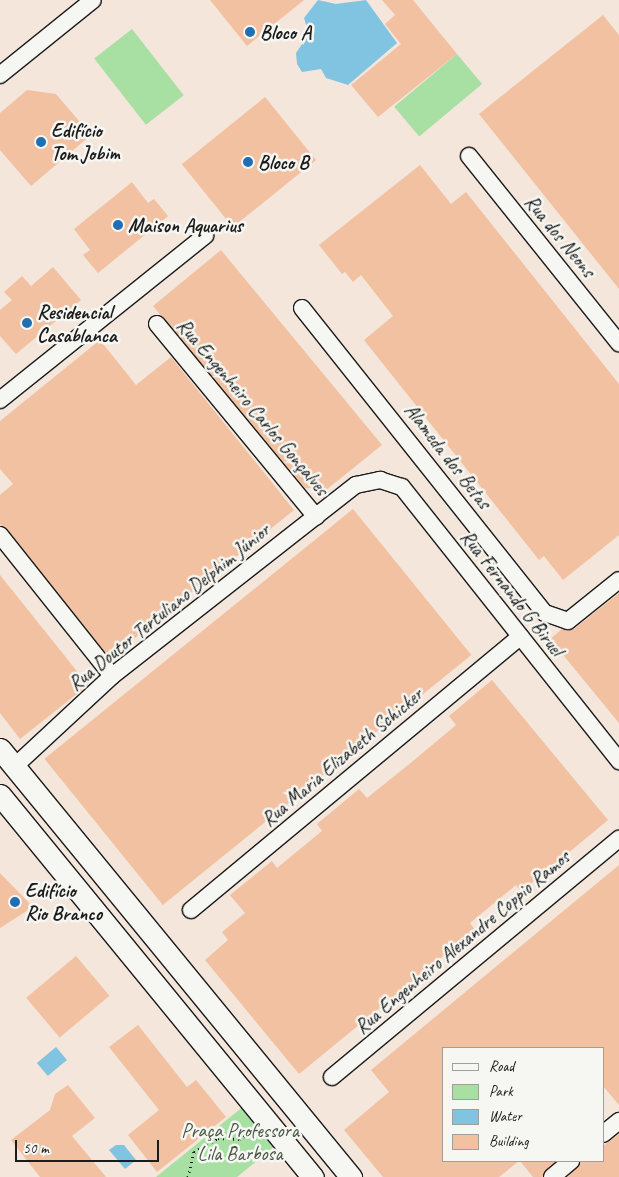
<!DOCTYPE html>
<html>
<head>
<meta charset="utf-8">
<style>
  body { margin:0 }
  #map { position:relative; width:619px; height:1177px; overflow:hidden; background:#f4e6da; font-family:Caveat,sans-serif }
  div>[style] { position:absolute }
  .green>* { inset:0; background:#a8e0a3; transform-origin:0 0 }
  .water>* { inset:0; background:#81c4e2; transform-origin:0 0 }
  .building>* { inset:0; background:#f1c1a1; transform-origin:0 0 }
  .path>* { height:3px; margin-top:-1.5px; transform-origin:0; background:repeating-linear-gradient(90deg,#1c1c1c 0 1px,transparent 0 5px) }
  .roads { filter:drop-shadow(1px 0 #1c1c1c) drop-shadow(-1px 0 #1c1c1c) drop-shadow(0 1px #1c1c1c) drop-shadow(0 -1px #1c1c1c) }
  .minor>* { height:16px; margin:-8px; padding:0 8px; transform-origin:8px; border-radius:8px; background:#f6f6f2 }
  .tertiary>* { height:21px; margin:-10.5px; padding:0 10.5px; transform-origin:10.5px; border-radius:10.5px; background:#f6f6f2 }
  .dots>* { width:14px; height:14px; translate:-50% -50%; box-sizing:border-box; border:2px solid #f6f6f2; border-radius:50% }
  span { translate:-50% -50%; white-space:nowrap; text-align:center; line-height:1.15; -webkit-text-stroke:5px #f6f6f2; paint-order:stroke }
  .poi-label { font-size:20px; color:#1c1c1c; font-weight:700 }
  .left { translate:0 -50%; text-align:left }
  .street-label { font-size:20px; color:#1c1c1c }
  .park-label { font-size:20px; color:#465744 }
  .legend { position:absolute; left:442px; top:1047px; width:162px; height:115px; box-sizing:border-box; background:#f6f6f2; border:1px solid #9f9f9c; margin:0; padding:6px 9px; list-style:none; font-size:15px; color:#1c1c1c }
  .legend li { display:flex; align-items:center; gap:10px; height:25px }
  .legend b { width:25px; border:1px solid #9f9f9c }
  .scale { position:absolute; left:15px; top:1140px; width:144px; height:22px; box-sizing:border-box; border:2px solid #1c1c1c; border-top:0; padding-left:6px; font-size:15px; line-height:18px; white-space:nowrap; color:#1c1c1c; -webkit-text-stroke:4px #f6f6f2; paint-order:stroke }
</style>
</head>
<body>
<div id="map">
  <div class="green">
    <i style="left:132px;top:29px;width:84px;height:48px;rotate:52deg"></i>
    <i style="left:457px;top:54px;width:39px;height:82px;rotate:50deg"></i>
    <i style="clip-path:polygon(250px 1101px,282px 1140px,237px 1177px,156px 1177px)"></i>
  </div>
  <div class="water">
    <i style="clip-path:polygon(318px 0,336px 4px,366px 0,397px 43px,348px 85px,326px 78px,321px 69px,302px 72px,297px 64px,296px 53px,309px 34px,304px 18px)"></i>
    <i style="left:56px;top:1047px;width:17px;height:25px;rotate:50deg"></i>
    <i style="clip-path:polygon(116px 1145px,124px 1145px,136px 1160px,125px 1169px,109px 1150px)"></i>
  </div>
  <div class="building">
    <i style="clip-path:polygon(210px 0,304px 0,247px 46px)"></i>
    <i style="clip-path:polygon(382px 0,413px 0,457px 54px,378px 117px,351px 85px,401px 44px,385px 24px,395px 15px)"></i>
    <i style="clip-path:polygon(603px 15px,619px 35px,619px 289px,479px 114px)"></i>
    <i style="clip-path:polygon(27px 90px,56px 94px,91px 135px,31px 186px,0 150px,0 113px)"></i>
    <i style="left:265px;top:97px;width:81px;height:107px;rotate:51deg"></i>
    <i style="clip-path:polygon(420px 165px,451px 204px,466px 192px,619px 384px,619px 535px,563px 580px,544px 556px,539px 560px,364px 340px,393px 316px,361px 275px,353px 282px,345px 272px,342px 274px,319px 245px)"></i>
    <i style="clip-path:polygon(132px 182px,148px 203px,154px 199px,168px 216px,98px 273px,83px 255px,90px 250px,74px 229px)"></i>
    <i style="clip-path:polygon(221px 250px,382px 445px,326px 490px,305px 488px,153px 306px)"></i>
    <i style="clip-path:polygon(53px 267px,81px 300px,16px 354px,0 336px,0 310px,12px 300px,4px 292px,22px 276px,31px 286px)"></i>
    <i style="clip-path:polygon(100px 340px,136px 385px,171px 357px,294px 510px,110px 658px,0 524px,0 495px,13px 484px,0 469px,0 421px)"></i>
    <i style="left:353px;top:509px;width:188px;height:397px;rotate:51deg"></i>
    <i style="clip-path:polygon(0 575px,88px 685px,20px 739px,0 713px)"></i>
    <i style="clip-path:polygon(619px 593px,619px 723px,550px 639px,562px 629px,574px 629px)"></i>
    <i style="clip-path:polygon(492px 680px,608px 820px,521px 892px,516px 885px,470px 923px,475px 930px,299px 1074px,205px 960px,228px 940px,222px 932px,245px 913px,230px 895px,272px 861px,277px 868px,322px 831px,317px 824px,359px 789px,367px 798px,413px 761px,456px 725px,449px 716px)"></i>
    <i style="clip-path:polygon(619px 865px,619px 1105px,603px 1086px,603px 1048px,443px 1048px,443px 1161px,519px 1161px,499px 1177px,383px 1177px,344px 1130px,389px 1092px,371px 1070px)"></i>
    <i style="clip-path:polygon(0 873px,33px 907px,0 928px)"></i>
    <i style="left:76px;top:956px;width:52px;height:65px;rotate:50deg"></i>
    <i style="clip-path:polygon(138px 1025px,187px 1087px,196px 1080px,226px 1117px,157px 1172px,128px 1135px,159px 1110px,109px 1047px)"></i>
    <i style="clip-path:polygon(68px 1085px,95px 1118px,72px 1136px,106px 1177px,40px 1177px,11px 1140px,50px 1110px,55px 1094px)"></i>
    <i style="clip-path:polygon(619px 1134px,619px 1177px,568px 1177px,581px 1161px,603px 1161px,603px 1146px)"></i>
    <i style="clip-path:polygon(520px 1161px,556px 1161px,542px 1177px,533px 1177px)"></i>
  </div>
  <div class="path">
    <i style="left:188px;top:1177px;width:26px;rotate:-77deg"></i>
    <i style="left:194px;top:1152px;width:28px;rotate:-30deg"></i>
    <i style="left:218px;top:1138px;width:21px;rotate:3deg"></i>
    <i style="left:239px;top:1139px;width:15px;rotate:-28deg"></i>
  </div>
  <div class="roads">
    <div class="minor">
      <i style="left:0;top:75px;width:119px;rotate:-38.9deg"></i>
      <i style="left:469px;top:156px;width:240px;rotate:51.3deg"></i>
      <i style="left:302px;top:308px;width:390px;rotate:51.5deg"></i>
      <i style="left:545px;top:613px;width:24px;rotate:19deg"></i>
      <i style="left:568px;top:621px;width:65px;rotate:-38.8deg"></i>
      <i style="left:157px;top:324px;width:250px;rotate:50.5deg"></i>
      <i style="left:0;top:400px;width:263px;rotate:-38.7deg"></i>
      <i style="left:0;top:535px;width:180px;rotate:51.5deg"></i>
      <i style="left:14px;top:767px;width:134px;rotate:-42.9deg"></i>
      <i style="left:112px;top:676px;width:310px;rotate:-38.1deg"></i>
      <i style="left:356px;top:485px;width:25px;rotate:-12deg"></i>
      <i style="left:380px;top:480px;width:23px;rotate:18deg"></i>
      <i style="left:402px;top:487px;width:350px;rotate:51.6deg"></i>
      <i style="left:191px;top:910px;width:428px;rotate:-39.7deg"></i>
      <i style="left:332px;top:1077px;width:373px;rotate:-39.7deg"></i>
      <i style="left:603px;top:1134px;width:21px;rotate:-39deg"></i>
      <i style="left:552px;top:1177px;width:25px;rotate:-40deg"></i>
    </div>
    <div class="tertiary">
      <i style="left:0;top:749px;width:554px;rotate:50.65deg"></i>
      <i style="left:0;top:795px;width:494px;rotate:50.7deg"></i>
    </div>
  </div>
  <div class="dots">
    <i style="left:250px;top:32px;background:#1f6fb2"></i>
    <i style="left:41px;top:142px;background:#1f6fb2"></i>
    <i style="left:248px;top:162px;background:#1f6fb2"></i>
    <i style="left:118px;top:225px;background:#1f6fb2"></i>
    <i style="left:27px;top:323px;background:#1f6fb2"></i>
    <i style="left:15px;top:902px;background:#1f6fb2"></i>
  </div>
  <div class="poi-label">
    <span class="left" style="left:260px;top:32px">Bloco A</span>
    <span class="left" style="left:51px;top:142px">Edifício<br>Tom Jobim</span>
    <span class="left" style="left:258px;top:162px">Bloco B</span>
    <span class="left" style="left:128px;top:225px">Maison Aquarius</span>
    <span class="left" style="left:37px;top:324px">Residencial<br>Casablanca</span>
    <span class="left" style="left:25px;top:902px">Edifício<br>Rio Branco</span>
  </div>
  <div class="street-label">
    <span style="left:560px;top:236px;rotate:51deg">Rua dos Neons</span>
    <span style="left:253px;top:407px;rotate:50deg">Rua Engenheiro Carlos Gonçalves</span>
    <span style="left:448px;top:456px;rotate:52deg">Alameda dos Betas</span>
    <span style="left:512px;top:593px;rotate:52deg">Rua Fernando G Biruel</span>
    <span style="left:169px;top:607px;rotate:-39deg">Rua Doutor Tertuliano Delphim Júnior</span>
    <span style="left:342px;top:757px;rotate:-40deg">Rua Maria Elizabeth Schicker</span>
    <span style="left:462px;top:942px;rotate:-40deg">Rua Engenheiro Alexandre Coppio Ramos</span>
  </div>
  <div class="park-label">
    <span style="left:240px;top:1142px">Praça Professora<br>Lila Barbosa</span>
  </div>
  <ul class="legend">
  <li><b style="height:6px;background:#f6f6f2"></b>Road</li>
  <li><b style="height:14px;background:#a8e0a3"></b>Park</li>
  <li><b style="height:14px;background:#81c4e2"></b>Water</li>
  <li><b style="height:14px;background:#f1c1a1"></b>Building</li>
  </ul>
  <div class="scale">50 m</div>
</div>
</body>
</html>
